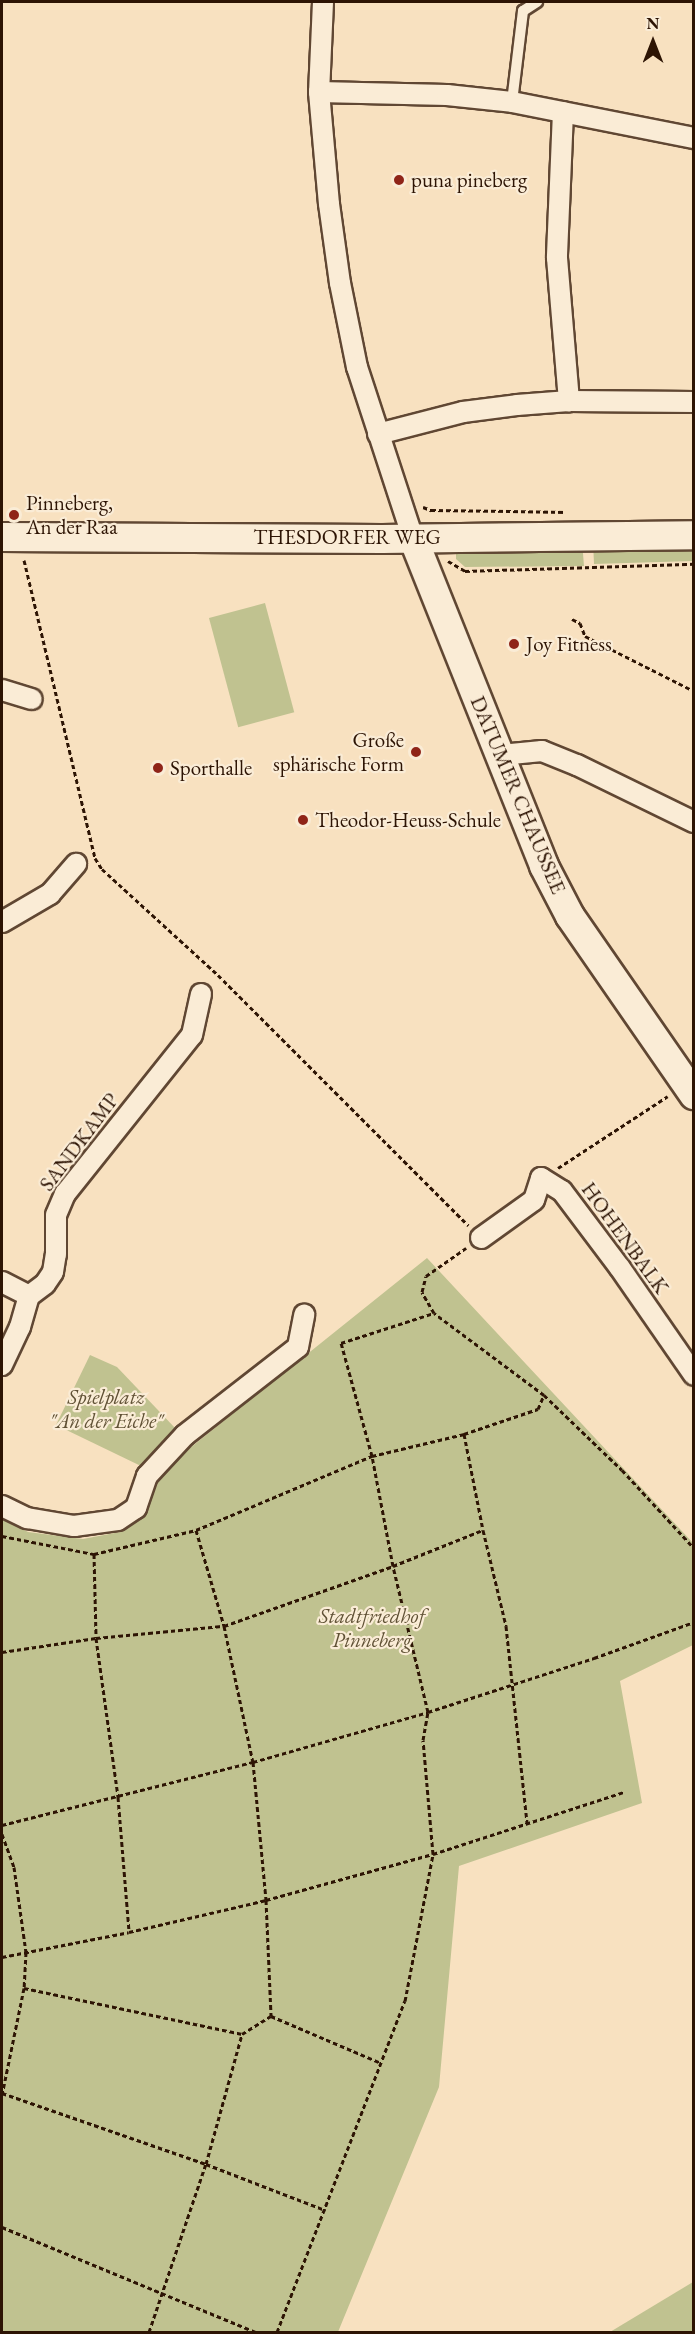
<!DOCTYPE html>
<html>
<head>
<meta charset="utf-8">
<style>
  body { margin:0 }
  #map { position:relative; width:695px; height:2334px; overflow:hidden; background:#f8e1c0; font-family:"EB Garamond",serif }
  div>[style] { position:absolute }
  .green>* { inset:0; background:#c0c290; transform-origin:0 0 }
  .path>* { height:3px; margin-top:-1.5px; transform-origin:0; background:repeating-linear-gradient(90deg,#2d1404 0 4.5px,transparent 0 7.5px) }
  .roads { filter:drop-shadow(2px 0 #604733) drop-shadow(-2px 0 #604733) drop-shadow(0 2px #604733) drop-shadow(0 -2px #604733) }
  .lane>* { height:10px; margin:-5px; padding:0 5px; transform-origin:5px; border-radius:5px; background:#faecd6 }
  .street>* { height:20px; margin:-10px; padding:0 10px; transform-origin:10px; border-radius:10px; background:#faecd6 }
  .secondary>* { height:28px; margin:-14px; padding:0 14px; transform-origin:14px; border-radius:14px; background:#faecd6 }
  .dots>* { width:16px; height:16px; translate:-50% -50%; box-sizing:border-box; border:3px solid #faecd6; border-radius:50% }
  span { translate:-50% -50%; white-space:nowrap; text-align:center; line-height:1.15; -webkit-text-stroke:4.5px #faecd6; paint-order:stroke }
  .poi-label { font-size:21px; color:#2d1404 }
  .left { translate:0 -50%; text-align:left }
  .right { translate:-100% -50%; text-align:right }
  .street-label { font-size:21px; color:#2d1404 }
  .park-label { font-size:21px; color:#605135; font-style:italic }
  .frame { position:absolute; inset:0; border:3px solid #2d1404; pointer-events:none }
  .north { position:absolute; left:623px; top:12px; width:60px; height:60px; -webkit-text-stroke:4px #faecd6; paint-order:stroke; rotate:0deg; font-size:16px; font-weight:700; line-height:24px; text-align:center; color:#2d1404 }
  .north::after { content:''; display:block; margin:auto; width:21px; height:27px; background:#2d1404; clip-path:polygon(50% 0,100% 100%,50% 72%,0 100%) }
</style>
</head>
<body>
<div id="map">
  <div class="green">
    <i style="clip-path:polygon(582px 541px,584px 566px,465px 567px,456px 559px,456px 547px)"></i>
    <i style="clip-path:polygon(593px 541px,693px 542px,693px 561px,594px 564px)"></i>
    <i style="left:265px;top:603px;width:113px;height:58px;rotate:75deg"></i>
    <i style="clip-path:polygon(427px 1258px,693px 1543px,693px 1645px,620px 1681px,642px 1803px,459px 1866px,439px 2087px,338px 2332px,2px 2332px,2px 1518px,28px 1532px,83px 1539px,120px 1532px,146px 1515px,157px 1480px,175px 1460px)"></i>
    <i style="clip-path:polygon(90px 1355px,117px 1367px,176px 1429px,143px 1467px,56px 1425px)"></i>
    <i style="clip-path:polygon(693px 2282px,693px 2332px,610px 2332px)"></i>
  </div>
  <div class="path">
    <i style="left:423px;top:507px;width:9px;rotate:21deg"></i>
    <i style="left:431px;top:510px;width:135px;rotate:0.8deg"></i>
    <i style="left:24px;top:560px;width:306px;rotate:76.6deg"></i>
    <i style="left:95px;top:858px;width:13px;rotate:58deg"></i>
    <i style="left:102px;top:869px;width:157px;rotate:42.4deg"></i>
    <i style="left:218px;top:975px;width:354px;rotate:45deg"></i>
    <i style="left:448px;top:561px;width:20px;rotate:30deg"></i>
    <i style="left:465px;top:571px;width:229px;rotate:-1.8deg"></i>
    <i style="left:572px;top:619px;width:9px;rotate:27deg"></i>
    <i style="left:580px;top:623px;width:14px;rotate:69deg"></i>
    <i style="left:585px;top:636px;width:122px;rotate:26.8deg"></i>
    <i style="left:558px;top:1168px;width:131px;rotate:-33.2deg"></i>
    <i style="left:544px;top:1395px;width:108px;rotate:43.9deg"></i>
    <i style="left:622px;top:1470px;width:106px;rotate:47.3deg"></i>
    <i style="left:464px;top:1434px;width:98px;rotate:78.8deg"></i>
    <i style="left:483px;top:1530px;width:99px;rotate:76.5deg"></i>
    <i style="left:506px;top:1626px;width:199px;rotate:83.9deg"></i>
    <i style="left:196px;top:1530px;width:100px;rotate:73.7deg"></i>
    <i style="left:224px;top:1626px;width:139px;rotate:78deg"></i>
    <i style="left:253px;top:1762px;width:139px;rotate:84.6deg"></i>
    <i style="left:266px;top:1900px;width:116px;rotate:87.5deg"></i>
    <i style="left:2px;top:1536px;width:94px;rotate:11.1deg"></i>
    <i style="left:94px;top:1554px;width:105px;rotate:-13.2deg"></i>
    <i style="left:196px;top:1530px;width:191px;rotate:-22.8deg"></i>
    <i style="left:372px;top:1456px;width:95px;rotate:-13.4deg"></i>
    <i style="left:464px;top:1434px;width:78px;rotate:-18.7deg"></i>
    <i style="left:538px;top:1409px;width:15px;rotate:-67deg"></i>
    <i style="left:544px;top:1395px;width:137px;rotate:-143.3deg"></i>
    <i style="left:434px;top:1313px;width:24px;rotate:-120deg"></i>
    <i style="left:422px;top:1292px;width:16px;rotate:-76deg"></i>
    <i style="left:426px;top:1276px;width:49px;rotate:-35deg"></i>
    <i style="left:94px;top:1554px;width:84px;rotate:88.6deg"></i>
    <i style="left:96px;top:1638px;width:161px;rotate:82.1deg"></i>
    <i style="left:118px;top:1797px;width:135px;rotate:85.3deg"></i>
    <i style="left:2px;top:1652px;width:95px;rotate:-8.5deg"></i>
    <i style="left:96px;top:1638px;width:129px;rotate:-5.4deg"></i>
    <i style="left:224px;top:1626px;width:179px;rotate:-19.5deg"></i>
    <i style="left:393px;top:1566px;width:97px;rotate:-21.8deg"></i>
    <i style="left:2px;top:1825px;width:259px;rotate:-14.1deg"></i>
    <i style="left:253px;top:1762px;width:182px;rotate:-15.9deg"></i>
    <i style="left:428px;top:1712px;width:175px;rotate:-18deg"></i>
    <i style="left:594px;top:1658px;width:106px;rotate:-19.8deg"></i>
    <i style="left:2px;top:1834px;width:35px;rotate:70deg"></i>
    <i style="left:14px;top:1867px;width:86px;rotate:82deg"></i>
    <i style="left:26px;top:1952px;width:36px;rotate:93deg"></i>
    <i style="left:24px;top:1988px;width:109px;rotate:101.6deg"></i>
    <i style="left:2px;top:1957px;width:129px;rotate:-11.1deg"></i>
    <i style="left:129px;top:1932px;width:141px;rotate:-13.1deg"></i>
    <i style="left:266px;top:1900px;width:173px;rotate:-15.4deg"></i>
    <i style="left:433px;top:1854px;width:201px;rotate:-18deg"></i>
    <i style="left:24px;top:1988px;width:223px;rotate:11.9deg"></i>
    <i style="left:271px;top:2016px;width:120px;rotate:23.1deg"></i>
    <i style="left:2px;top:2093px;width:216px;rotate:19.2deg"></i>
    <i style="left:206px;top:2164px;width:128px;rotate:21.1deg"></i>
    <i style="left:2px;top:2227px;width:275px;rotate:22.5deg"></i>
    <i style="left:149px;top:2332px;width:177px;rotate:-71.3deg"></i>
    <i style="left:206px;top:2164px;width:135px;rotate:-74.5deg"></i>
    <i style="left:242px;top:2034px;width:34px;rotate:-32deg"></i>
    <i style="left:277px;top:2332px;width:355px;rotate:-68.9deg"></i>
    <i style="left:405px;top:2001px;width:150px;rotate:-79.2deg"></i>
    <i style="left:433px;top:1854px;width:114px;rotate:-95deg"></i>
    <i style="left:423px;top:1740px;width:28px;rotate:-80deg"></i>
    <i style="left:428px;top:1712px;width:150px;rotate:-103.5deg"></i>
    <i style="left:393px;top:1566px;width:112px;rotate:-100.8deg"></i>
    <i style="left:372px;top:1456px;width:117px;rotate:-105.3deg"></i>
    <i style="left:341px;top:1343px;width:98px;rotate:-17.9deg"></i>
  </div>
  <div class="roads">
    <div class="lane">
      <i style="left:512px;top:102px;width:92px;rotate:-83.1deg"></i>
      <i style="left:523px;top:11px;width:17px;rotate:-33deg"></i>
    </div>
    <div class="street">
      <i style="left:323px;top:2px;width:90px;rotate:92.5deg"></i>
      <i style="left:319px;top:92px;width:112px;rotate:84.9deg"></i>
      <i style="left:329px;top:204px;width:80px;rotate:82.1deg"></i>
      <i style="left:340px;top:283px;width:86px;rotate:78.6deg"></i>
      <i style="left:357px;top:367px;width:180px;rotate:71.9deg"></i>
      <i style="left:319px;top:92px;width:128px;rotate:1.3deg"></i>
      <i style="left:447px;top:95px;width:65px;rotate:6.1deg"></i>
      <i style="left:512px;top:102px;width:186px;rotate:11.2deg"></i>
      <i style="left:563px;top:112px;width:146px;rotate:92.4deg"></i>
      <i style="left:557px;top:258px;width:144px;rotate:85.2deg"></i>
      <i style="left:378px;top:434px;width:88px;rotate:-14.5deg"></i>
      <i style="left:463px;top:412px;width:54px;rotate:-7.4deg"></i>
      <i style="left:517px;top:405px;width:52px;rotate:-4.4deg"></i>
      <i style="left:569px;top:401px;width:125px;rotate:0.5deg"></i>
      <i style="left:2px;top:690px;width:31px;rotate:17deg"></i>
      <i style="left:501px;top:755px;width:41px;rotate:-5.6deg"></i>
      <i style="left:542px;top:751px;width:38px;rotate:22deg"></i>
      <i style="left:577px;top:765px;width:130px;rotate:26deg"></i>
      <i style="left:2px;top:922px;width:56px;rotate:-30.3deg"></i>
      <i style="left:50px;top:894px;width:40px;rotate:-49deg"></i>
      <i style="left:481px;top:1238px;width:65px;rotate:-35.6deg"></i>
      <i style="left:534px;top:1200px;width:23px;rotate:-72deg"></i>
      <i style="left:541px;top:1178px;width:25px;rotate:32deg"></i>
      <i style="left:562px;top:1191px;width:96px;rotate:53deg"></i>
      <i style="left:620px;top:1268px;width:130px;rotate:55.3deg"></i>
      <i style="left:2px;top:1282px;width:30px;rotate:27deg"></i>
      <i style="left:29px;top:1296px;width:20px;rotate:-37deg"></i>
      <i style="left:45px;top:1284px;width:14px;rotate:-56deg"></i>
      <i style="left:53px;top:1272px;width:18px;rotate:-81deg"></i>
      <i style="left:56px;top:1254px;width:39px;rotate:-90deg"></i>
      <i style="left:56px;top:1215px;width:23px;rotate:-67deg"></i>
      <i style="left:65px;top:1194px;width:203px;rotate:-51.4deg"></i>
      <i style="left:192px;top:1035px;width:42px;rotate:-77.6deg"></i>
      <i style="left:2px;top:1365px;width:42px;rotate:-64.7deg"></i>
      <i style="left:20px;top:1327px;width:32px;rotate:-74deg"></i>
      <i style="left:2px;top:1506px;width:28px;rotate:26deg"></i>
      <i style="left:27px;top:1518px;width:48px;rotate:9.7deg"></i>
      <i style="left:74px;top:1526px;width:44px;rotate:-7.8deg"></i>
      <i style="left:118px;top:1520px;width:22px;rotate:-34deg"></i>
      <i style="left:136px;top:1508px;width:34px;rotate:-71deg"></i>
      <i style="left:147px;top:1476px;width:56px;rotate:-47.2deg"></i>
      <i style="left:185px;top:1435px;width:143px;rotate:-37.9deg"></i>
      <i style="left:298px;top:1347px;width:33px;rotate:-79deg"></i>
    </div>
    <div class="secondary">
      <i style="left:2px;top:537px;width:380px;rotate:0.3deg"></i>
      <i style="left:382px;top:539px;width:312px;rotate:-0.7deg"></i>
      <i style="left:413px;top:538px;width:353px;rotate:68.2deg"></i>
      <i style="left:544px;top:866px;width:56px;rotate:62.5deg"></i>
      <i style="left:570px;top:916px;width:218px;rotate:55.3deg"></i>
    </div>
  </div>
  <div class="dots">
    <i style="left:399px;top:180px;background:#8f2418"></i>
    <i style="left:14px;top:515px;background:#8f2418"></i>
    <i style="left:514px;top:644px;background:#8f2418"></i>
    <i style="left:416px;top:752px;background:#8f2418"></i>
    <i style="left:158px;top:768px;background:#8f2418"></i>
    <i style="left:303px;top:820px;background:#8f2418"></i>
  </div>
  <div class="poi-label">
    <span class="left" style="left:411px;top:180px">puna pineberg</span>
    <span class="left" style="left:26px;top:515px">Pinneberg,<br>An der Raa</span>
    <span class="left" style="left:526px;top:644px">Joy Fitness</span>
    <span class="right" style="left:404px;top:752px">Große<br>sphärische Form</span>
    <span class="left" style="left:170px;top:768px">Sporthalle</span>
    <span class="left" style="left:315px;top:820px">Theodor-Heuss-Schule</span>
  </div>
  <div class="street-label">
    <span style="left:347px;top:537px">THESDORFER WEG</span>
    <span style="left:518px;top:795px;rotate:67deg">DATUMER CHAUSSEE</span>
    <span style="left:79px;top:1142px;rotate:-53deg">SANDKAMP</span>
    <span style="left:625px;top:1238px;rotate:54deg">HOHENBALK</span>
  </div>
  <div class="park-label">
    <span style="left:106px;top:1409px">Spielplatz<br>"An der Eiche"</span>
    <span style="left:372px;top:1628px">Stadtfriedhof<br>Pinneberg</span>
  </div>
  <div class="frame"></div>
  <div class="north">N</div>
</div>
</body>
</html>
